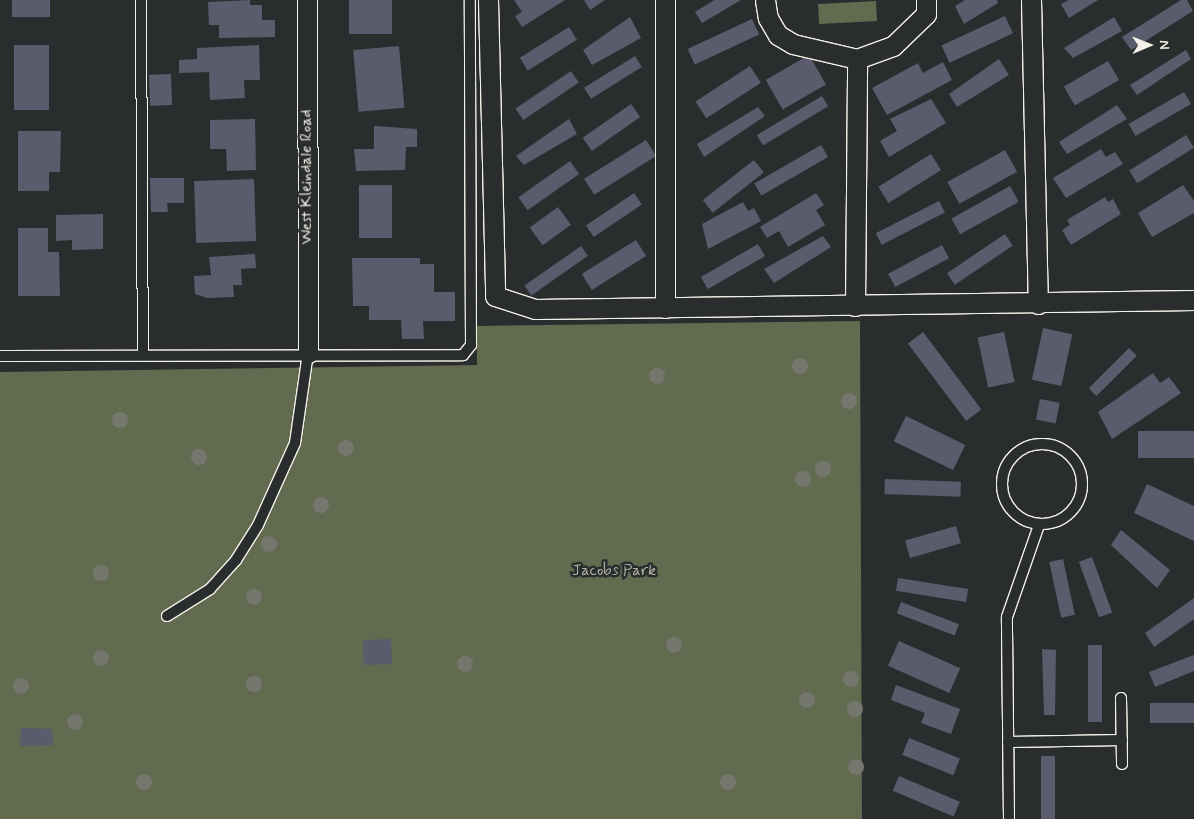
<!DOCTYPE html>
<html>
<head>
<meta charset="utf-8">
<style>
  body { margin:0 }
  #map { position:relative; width:1194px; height:819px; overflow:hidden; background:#2a2d2e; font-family:Mynerve,sans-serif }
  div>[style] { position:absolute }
  .green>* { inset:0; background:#626a50; transform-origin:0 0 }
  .building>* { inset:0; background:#5a5b6d; transform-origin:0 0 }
  .roads { filter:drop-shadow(1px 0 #f4f1e8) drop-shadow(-1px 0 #f4f1e8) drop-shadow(0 1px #f4f1e8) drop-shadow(0 -1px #f4f1e8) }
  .lane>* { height:10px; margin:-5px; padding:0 5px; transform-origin:5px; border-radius:5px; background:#2a2d2e }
  .lane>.ring { margin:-5px; padding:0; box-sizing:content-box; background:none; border:10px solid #2a2d2e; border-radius:50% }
  .street>* { height:19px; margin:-9.5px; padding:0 9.5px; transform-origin:9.5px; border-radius:9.5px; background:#2a2d2e }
  .trees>* { width:16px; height:16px; margin:-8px; border-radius:50%; background:#75776f }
  span { translate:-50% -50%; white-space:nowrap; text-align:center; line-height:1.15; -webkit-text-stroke:5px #2a2d2e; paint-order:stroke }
  .street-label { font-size:16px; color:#f4f1e8 }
  .park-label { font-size:16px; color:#b2b4a4 }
  .north { position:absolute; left:1124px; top:20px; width:50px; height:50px; -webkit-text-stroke:4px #2a2d2e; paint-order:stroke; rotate:89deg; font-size:14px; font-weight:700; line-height:20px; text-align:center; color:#f4f1e8 }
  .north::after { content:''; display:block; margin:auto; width:18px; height:22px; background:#f4f1e8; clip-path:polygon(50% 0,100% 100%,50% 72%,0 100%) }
</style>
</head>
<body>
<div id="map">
  <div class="green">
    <i style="left:876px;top:1px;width:20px;height:58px;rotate:87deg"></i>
    <i style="clip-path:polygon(860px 321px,862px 819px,0 819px,0 372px,477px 365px,477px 326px)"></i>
  </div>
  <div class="building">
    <i style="left:12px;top:0;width:38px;height:17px"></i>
    <i style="clip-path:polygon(250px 0,250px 5px,262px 5px,262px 20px,275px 20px,275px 37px,219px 38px,219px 25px,209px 25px,208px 2px)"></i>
    <i style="left:349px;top:0;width:43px;height:34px"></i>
    <i style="clip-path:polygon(514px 0,565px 0,522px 27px,515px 16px,522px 12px)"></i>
    <i style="clip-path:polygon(584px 0,605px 0,590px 10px)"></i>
    <i style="clip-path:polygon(714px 0,741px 0,702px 23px,695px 12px)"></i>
    <i style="clip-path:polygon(965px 0,997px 0,998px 3px,964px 24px,955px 6px)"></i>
    <i style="clip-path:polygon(1069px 0,1098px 0,1069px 18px,1061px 4px)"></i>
    <i style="clip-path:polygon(1181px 0,1187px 0,1193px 11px,1131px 50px,1122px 37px)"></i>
    <i style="left:1005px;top:16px;width:19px;height:70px;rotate:65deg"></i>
    <i style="clip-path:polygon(630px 17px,641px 38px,592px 65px,583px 50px)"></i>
    <i style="clip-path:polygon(1114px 17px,1122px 31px,1073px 58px,1064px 48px)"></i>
    <i style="left:752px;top:19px;width:17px;height:71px;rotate:65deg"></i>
    <i style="left:569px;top:27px;width:15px;height:58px;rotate:58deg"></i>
    <i style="left:14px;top:45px;width:35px;height:65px"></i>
    <i style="clip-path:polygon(259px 45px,260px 80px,244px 80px,245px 98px,210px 100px,209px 72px,179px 73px,179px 60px,197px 59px,197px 48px)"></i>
    <i style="left:399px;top:46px;width:62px;height:46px;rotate:85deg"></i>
    <i style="clip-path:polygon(1186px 50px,1191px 59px,1137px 95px,1130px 85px)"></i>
    <i style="left:809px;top:55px;width:34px;height:50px;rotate:60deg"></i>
    <i style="left:635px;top:56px;width:13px;height:60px;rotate:58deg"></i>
    <i style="clip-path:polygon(999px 59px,1009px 75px,957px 107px,949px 94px)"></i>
    <i style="left:1108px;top:61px;width:22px;height:51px;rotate:60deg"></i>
    <i style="clip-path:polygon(943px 62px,952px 80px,887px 115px,872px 88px,918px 63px,923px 73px)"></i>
    <i style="left:750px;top:66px;width:20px;height:65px;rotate:57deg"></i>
    <i style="left:571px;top:71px;width:14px;height:67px;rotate:56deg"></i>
    <i style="left:171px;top:74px;width:31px;height:22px;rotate:88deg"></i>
    <i style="left:1184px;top:92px;width:14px;height:64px;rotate:60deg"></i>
    <i style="left:822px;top:96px;width:12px;height:76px;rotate:59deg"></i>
    <i style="clip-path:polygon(931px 99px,946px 123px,889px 157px,880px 141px,897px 131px,890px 119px)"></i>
    <i style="left:631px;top:104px;width:16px;height:59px;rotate:55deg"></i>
    <i style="clip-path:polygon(1117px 105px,1127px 119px,1067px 154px,1059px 142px)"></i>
    <i style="clip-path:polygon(758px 107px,765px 116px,704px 157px,697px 144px)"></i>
    <i style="clip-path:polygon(255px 119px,256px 170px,227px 171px,226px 149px,210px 149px,210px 120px)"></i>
    <i style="clip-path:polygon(569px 119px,577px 134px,524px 165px,516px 156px)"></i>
    <i style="clip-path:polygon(374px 126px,417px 129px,417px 147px,406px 147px,405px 170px,356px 171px,354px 149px,374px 149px)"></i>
    <i style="clip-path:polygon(18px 131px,61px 131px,60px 172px,49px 172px,49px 191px,18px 191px)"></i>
    <i style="left:1186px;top:135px;width:15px;height:67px;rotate:58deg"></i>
    <i style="left:646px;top:140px;width:19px;height:73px;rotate:58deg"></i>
    <i style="left:821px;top:145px;width:14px;height:77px;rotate:60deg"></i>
    <i style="clip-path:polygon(1101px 149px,1106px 157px,1115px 152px,1123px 164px,1066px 198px,1053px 178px)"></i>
    <i style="left:1005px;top:150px;width:25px;height:66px;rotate:61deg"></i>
    <i style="left:931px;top:154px;width:19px;height:62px;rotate:58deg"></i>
    <i style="left:754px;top:160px;width:16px;height:65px;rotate:52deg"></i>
    <i style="left:570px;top:161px;width:16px;height:63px;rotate:55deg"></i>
    <i style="clip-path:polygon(150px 178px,184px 178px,184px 203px,167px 203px,168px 212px,151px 212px)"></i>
    <i style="left:254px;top:179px;width:62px;height:60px;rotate:88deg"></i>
    <i style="left:359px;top:185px;width:33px;height:53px"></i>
    <i style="clip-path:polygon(1183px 185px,1194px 201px,1194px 213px,1152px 237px,1138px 213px)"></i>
    <i style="left:1010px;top:186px;width:18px;height:67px;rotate:61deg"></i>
    <i style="left:634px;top:193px;width:14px;height:58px;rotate:56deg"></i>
    <i style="clip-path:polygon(816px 193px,824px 205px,816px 210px,825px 225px,788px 247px,779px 231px,767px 238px,760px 227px)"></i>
    <i style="clip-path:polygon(1105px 197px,1108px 202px,1113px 199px,1121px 214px,1071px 245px,1062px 230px,1070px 225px,1067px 220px)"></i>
    <i style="left:939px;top:201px;width:13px;height:71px;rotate:63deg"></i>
    <i style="clip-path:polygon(743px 202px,748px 211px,754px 208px,761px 221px,708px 249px,702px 224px)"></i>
    <i style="left:558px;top:207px;width:22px;height:35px;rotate:54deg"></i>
    <i style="clip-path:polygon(103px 214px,103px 249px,72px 250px,72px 240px,56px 241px,56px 215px)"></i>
    <i style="clip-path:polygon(18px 228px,48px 228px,48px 252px,59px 252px,60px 296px,18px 296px)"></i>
    <i style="left:1005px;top:234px;width:14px;height:70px;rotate:56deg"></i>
    <i style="clip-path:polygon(823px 236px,831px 247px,774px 283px,764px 269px)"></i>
    <i style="left:636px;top:240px;width:19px;height:64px;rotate:58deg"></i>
    <i style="left:758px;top:244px;width:14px;height:66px;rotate:60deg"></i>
    <i style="left:942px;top:245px;width:15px;height:61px;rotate:62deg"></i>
    <i style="left:581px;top:246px;width:12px;height:69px;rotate:55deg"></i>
    <i style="clip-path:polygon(255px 254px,256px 268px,241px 269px,242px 285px,233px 285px,234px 297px,207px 298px,195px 294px,194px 276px,211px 275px,209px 257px)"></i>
    <i style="clip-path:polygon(352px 258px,420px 258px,420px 264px,434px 264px,434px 292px,455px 292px,455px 321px,423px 321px,424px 339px,402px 339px,401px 320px,369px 320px,369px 306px,353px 306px)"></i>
    <i style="left:1043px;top:328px;width:30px;height:53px;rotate:12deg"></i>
    <i style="left:923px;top:332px;width:97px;height:19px;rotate:53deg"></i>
    <i style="left:1004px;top:332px;width:51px;height:27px;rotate:78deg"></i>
    <i style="left:1129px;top:348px;width:11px;height:57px;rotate:45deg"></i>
    <i style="clip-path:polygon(1153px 373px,1160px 383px,1169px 377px,1181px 393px,1112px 439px,1098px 412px)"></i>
    <i style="left:1040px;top:399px;width:20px;height:21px;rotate:11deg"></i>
    <i style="left:906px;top:416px;width:66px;height:28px;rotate:26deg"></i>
    <i style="left:1194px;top:431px;width:27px;height:56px;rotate:90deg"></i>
    <i style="left:885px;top:479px;width:76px;height:15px;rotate:2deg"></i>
    <i style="clip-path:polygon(1147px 484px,1194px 506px,1194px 541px,1134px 513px)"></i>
    <i style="left:956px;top:526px;width:18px;height:53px;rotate:74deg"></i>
    <i style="clip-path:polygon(1121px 530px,1170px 570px,1157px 588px,1111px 545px)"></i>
    <i style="left:1092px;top:557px;width:59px;height:14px;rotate:70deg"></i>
    <i style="left:1063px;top:559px;width:57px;height:14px;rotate:78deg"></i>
    <i style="left:898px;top:578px;width:71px;height:13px;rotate:9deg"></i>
    <i style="clip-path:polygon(1194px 598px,1194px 619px,1154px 647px,1145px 633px)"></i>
    <i style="left:901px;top:602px;width:62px;height:12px;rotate:21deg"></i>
    <i style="left:391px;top:639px;width:25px;height:28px;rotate:88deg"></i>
    <i style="left:899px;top:641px;width:67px;height:27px;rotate:24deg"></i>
    <i style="left:1088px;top:645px;width:14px;height:77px"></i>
    <i style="clip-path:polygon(1042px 649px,1056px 650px,1055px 715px,1044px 715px)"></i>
    <i style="clip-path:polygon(1194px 655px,1194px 671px,1155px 687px,1149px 672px)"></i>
    <i style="clip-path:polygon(896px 685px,960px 709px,951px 734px,921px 723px,925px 713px,891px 700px)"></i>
    <i style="left:1194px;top:703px;width:20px;height:44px;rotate:90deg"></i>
    <i style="clip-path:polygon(21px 728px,52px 729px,53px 745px,20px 746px)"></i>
    <i style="left:909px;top:738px;width:55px;height:18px;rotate:22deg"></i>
    <i style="left:1041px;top:756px;width:14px;height:63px"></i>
    <i style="left:899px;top:776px;width:66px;height:16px;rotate:23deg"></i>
  </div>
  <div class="roads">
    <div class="lane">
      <i style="left:141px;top:0;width:354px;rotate:89.7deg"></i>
      <i style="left:0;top:356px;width:463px;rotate:-0.1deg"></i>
      <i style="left:463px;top:355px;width:13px;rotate:-51deg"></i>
      <i style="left:471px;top:345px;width:345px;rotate:-90.2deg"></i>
      <i class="ring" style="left:1002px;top:444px;width:70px;height:70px"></i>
      <i style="left:167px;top:616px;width:51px;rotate:-32.1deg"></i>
      <i style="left:210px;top:589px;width:39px;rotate:-48deg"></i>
      <i style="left:236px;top:560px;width:41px;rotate:-57.8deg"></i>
      <i style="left:258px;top:525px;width:90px;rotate:-65.7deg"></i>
      <i style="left:295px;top:443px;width:91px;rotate:-81.8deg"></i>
      <i style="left:1121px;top:698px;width:66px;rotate:89.1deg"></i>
      <i style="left:1008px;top:742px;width:114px;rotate:-1deg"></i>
      <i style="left:1009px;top:819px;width:202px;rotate:-90.6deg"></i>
      <i style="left:1007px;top:617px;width:97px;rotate:-70.8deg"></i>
    </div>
    <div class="street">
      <i style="left:307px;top:0;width:353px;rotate:89.8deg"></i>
      <i style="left:488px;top:0;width:296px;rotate:88.6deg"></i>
      <i style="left:495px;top:296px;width:42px;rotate:18deg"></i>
      <i style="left:535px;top:309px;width:659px;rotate:-0.78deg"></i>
      <i style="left:765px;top:0;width:18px;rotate:81deg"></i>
      <i style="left:768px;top:18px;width:20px;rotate:60deg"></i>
      <i style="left:778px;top:35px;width:17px;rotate:31deg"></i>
      <i style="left:793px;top:44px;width:66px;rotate:13.2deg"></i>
      <i style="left:857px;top:59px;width:38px;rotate:-20deg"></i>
      <i style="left:893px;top:46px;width:46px;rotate:-44.1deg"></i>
      <i style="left:926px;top:14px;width:14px;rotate:-90deg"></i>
      <i style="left:1031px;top:0;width:304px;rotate:88.7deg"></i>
      <i style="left:855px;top:306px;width:247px;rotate:-89.5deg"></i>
      <i style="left:665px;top:308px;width:308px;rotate:-90deg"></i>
    </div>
  </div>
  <div class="trees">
    <i style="left:800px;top:366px"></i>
    <i style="left:657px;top:376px"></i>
    <i style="left:849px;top:401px"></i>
    <i style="left:120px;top:420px"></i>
    <i style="left:346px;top:448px"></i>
    <i style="left:199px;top:457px"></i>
    <i style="left:823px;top:469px"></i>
    <i style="left:803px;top:479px"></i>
    <i style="left:321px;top:505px"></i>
    <i style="left:269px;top:544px"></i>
    <i style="left:101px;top:573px"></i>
    <i style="left:254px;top:597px"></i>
    <i style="left:674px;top:645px"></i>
    <i style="left:101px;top:658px"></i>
    <i style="left:465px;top:664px"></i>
    <i style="left:851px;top:679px"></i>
    <i style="left:254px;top:684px"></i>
    <i style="left:21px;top:686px"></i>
    <i style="left:807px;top:700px"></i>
    <i style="left:855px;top:709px"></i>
    <i style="left:75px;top:722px"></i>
    <i style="left:856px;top:767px"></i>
    <i style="left:144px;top:782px"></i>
    <i style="left:728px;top:782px"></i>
  </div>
  <div class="street-label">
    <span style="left:307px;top:177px;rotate:-90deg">West Kleindale Road</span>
  </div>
  <div class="park-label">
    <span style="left:614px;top:571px">Jacobs Park</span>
  </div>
  <div class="north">N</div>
</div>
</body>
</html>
